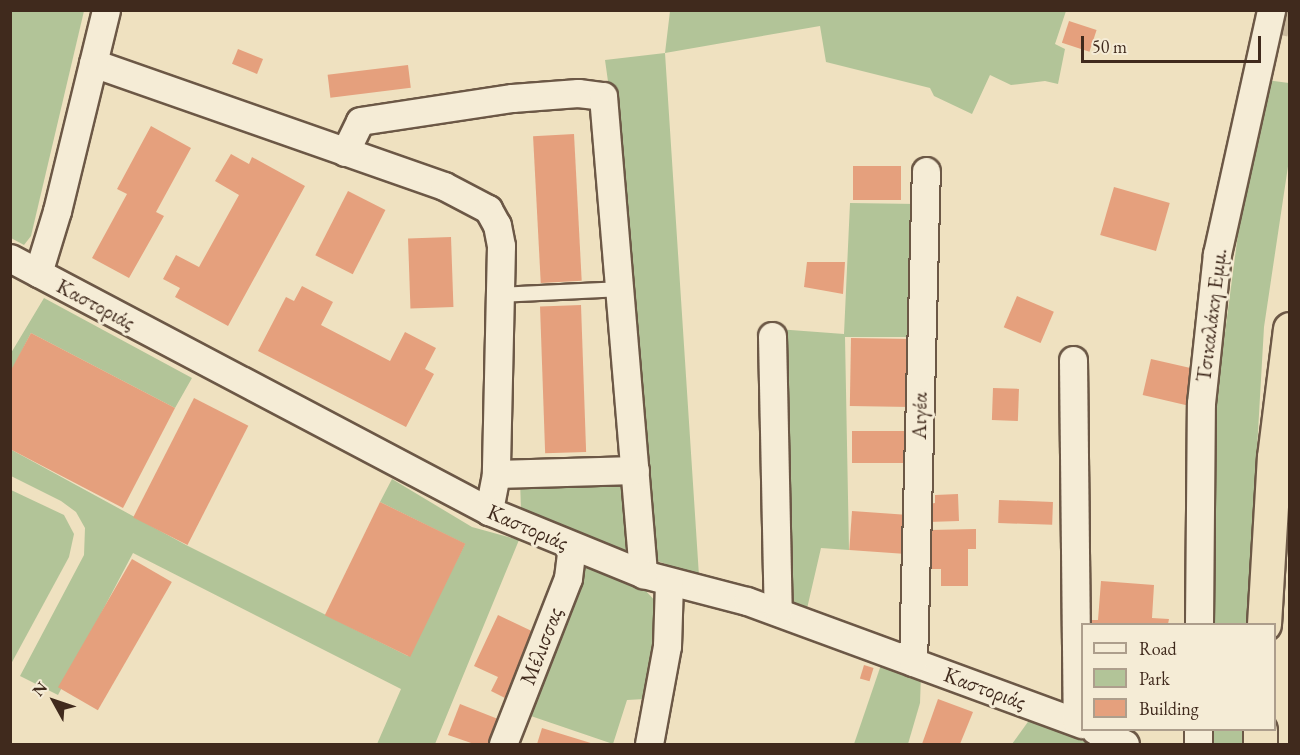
<!DOCTYPE html>
<html>
<head>
<meta charset="utf-8">
<style>
  body { margin:0 }
  #map { position:relative; width:1300px; height:755px; overflow:hidden; background:#efe1c0; font-family:"EB Garamond",serif }
  div>[style] { position:absolute }
  .green>* { inset:0; background:#b2c498; transform-origin:0 0 }
  .building>* { inset:0; background:#e5a07d; transform-origin:0 0 }
  .street-tunnel>* { height:27px; margin-top:-13.5px; transform-origin:0; background:repeating-linear-gradient(90deg,#ccbc9f 0 27px,transparent 0 41px) }
  .roads { filter:drop-shadow(2px 0 #6c5846) drop-shadow(-2px 0 #6c5846) drop-shadow(0 2px #6c5846) drop-shadow(0 -2px #6c5846) }
  .lane>* { height:14px; margin:-7px; padding:0 7px; transform-origin:7px; border-radius:7px; background:#f5ecd6 }
  .street>* { height:27px; margin:-13.5px; padding:0 13.5px; transform-origin:13.5px; border-radius:13.5px; background:#f5ecd6 }
  .highway>* { height:33px; margin:-16.5px; padding:0 16.5px; transform-origin:16.5px; border-radius:16.5px; background:#efe1c0 }
  span { translate:-50% -50%; white-space:nowrap; text-align:center; line-height:1.15; -webkit-text-stroke:6px #f5ecd6; paint-order:stroke }
  .street-label { font-size:22px; color:#402a1d }
  .frame { position:absolute; inset:0; border:12px solid #402a1d; pointer-events:none }
  .legend { position:absolute; left:1081px; top:623px; width:195px; height:108px; box-sizing:border-box; background:#f5ecd6; border:2px solid #ad9e8c; margin:0; padding:8px 10px; list-style:none; font-size:18px; color:#402a1d }
  .legend li { display:flex; align-items:center; gap:12px; height:30px }
  .legend b { width:30px; border:2px solid #ad9e8c }
  .north { position:absolute; left:24px; top:671px; width:60px; height:60px; -webkit-text-stroke:4px #f5ecd6; paint-order:stroke; rotate:310deg; font-size:16px; font-weight:700; line-height:24px; text-align:center; color:#402a1d }
  .north::after { content:''; display:block; margin:auto; width:21px; height:27px; background:#402a1d; clip-path:polygon(50% 0,100% 100%,50% 72%,0 100%) }
  .scale { position:absolute; left:1081px; top:36px; width:180px; height:27px; box-sizing:border-box; border:3px solid #402a1d; border-top:0; padding-left:8px; font-size:18px; line-height:21px; white-space:nowrap; color:#402a1d; -webkit-text-stroke:4px #f5ecd6; paint-order:stroke }
</style>
</head>
<body>
<div id="map">
  <div class="green">
    <i style="clip-path:polygon(11px 10px,84px 11px,31px 236px,24px 245px,11px 238px)"></i>
    <i style="clip-path:polygon(670px 11px,1066px 11px,1055px 44px,1065px 49px,1058px 84px,1045px 81px,1011px 85px,990px 75px,972px 114px,934px 96px,930px 88px,826px 62px,820px 26px,665px 53px,699px 576px,649px 558px,617px 146px,605px 60px,665px 53px)"></i>
    <i style="clip-path:polygon(1267px 80px,1289px 83px,1290px 153px,1264px 327px,1247px 624px,1210px 624px,1216px 401px,1241px 211px)"></i>
    <i style="clip-path:polygon(850px 203px,917px 204px,914px 337px,845px 337px,849px 550px,821px 548px,806px 613px,785px 602px,777px 329px,844px 334px)"></i>
    <i style="clip-path:polygon(44px 298px,192px 378px,175px 408px,31px 333px,11px 372px,11px 353px)"></i>
    <i style="clip-path:polygon(10px 449px,186px 545px,408px 656px,465px 544px,380px 502px,392px 479px,472px 527px,519px 540px,435px 744px,377px 744px,401px 689px,133px 553px,58px 695px,20px 676px,84px 555px,85px 528px,76px 512px,61px 501px,11px 476px)"></i>
    <i style="clip-path:polygon(631px 478px,632px 555px,521px 509px,520px 481px)"></i>
    <i style="clip-path:polygon(11px 490px,64px 515px,74px 534px,69px 557px,11px 664px)"></i>
    <i style="clip-path:polygon(578px 562px,645px 590px,658px 604px,661px 621px,645px 699px,627px 700px,613px 744px,525px 714px)"></i>
    <i style="clip-path:polygon(883px 659px,921px 674px,920px 703px,908px 744px,854px 744px)"></i>
    <i style="clip-path:polygon(1030px 719px,1090px 744px,1012px 744px)"></i>
    <i style="left:1207px;top:730px;width:36px;height:14px"></i>
  </div>
  <div class="building">
    <i style="left:1069px;top:21px;width:29px;height:23px;rotate:18deg"></i>
    <i style="left:238px;top:49px;width:27px;height:16px;rotate:22deg"></i>
    <i style="left:408px;top:65px;width:23px;height:81px;rotate:83deg"></i>
    <i style="clip-path:polygon(151px 126px,191px 148px,156px 212px,164px 216px,129px 278px,92px 258px,127px 194px,117px 189px)"></i>
    <i style="left:574px;top:134px;width:147px;height:41px;rotate:87deg"></i>
    <i style="clip-path:polygon(231px 154px,249px 164px,252px 157px,305px 186px,228px 326px,175px 297px,180px 288px,163px 279px,176px 255px,199px 267px,239px 195px,215px 181px)"></i>
    <i style="left:853px;top:166px;width:48px;height:34px"></i>
    <i style="left:1114px;top:187px;width:58px;height:50px;rotate:16deg"></i>
    <i style="left:348px;top:191px;width:42px;height:72px;rotate:27deg"></i>
    <i style="left:451px;top:237px;width:70px;height:43px;rotate:88deg"></i>
    <i style="clip-path:polygon(807px 262px,845px 262px,843px 294px,804px 287px)"></i>
    <i style="clip-path:polygon(302px 286px,333px 302px,321px 325px,390px 361px,405px 332px,436px 348px,425px 369px,434px 374px,406px 427px,258px 351px,286px 297px,294px 301px)"></i>
    <i style="left:1017px;top:296px;width:40px;height:34px;rotate:23deg"></i>
    <i style="left:581px;top:305px;width:147px;height:41px;rotate:88deg"></i>
    <i style="clip-path:polygon(31px 333px,175px 408px,123px 508px,10px 449px,10px 372px)"></i>
    <i style="left:851px;top:338px;width:61px;height:68px;rotate:1deg"></i>
    <i style="left:1151px;top:359px;width:45px;height:37px;rotate:13deg"></i>
    <i style="left:993px;top:388px;width:26px;height:32px;rotate:2deg"></i>
    <i style="left:194px;top:398px;width:61px;height:134px;rotate:27deg"></i>
    <i style="left:852px;top:431px;width:57px;height:32px"></i>
    <i style="clip-path:polygon(958px 494px,959px 521px,928px 522px,928px 504px,935px 503px,935px 495px)"></i>
    <i style="left:999px;top:500px;width:54px;height:23px;rotate:2deg"></i>
    <i style="left:380px;top:502px;width:95px;height:126px;rotate:26deg"></i>
    <i style="left:852px;top:511px;width:57px;height:39px;rotate:4deg"></i>
    <i style="clip-path:polygon(976px 529px,976px 549px,968px 549px,968px 586px,941px 586px,941px 569px,930px 569px,930px 530px)"></i>
    <i style="left:132px;top:559px;width:46px;height:148px;rotate:30deg"></i>
    <i style="clip-path:polygon(1101px 581px,1154px 585px,1152px 618px,1169px 619px,1168px 624px,1086px 624px,1086px 620px,1098px 620px)"></i>
    <i style="clip-path:polygon(498px 615px,538px 634px,507px 699px,491px 691px,498px 677px,474px 666px)"></i>
    <i style="left:864px;top:665px;width:10px;height:14px;rotate:17deg"></i>
    <i style="clip-path:polygon(938px 699px,973px 712px,960px 744px,922px 744px)"></i>
    <i style="clip-path:polygon(460px 704px,498px 719px,488px 744px,474px 744px,448px 735px)"></i>
    <i style="clip-path:polygon(542px 728px,594px 744px,537px 744px)"></i>
  </div>
  <div class="street-tunnel">
    <i style="left:1269px;top:18px;width:22px;rotate:13deg"></i>
  </div>
  <div class="roads">
    <div class="lane">
      <i style="left:500px;top:295px;width:121px;rotate:-2.8deg"></i>
    </div>
    <div class="street">
      <i style="left:93px;top:63px;width:372px;rotate:19.3deg"></i>
      <i style="left:444px;top:186px;width:50px;rotate:27.6deg"></i>
      <i style="left:488px;top:209px;width:18px;rotate:61deg"></i>
      <i style="left:497px;top:225px;width:21px;rotate:79deg"></i>
      <i style="left:501px;top:246px;width:228px;rotate:91.3deg"></i>
      <i style="left:496px;top:474px;width:38px;rotate:101deg"></i>
      <i style="left:345px;top:152px;width:34px;rotate:-64deg"></i>
      <i style="left:360px;top:121px;width:154px;rotate:-8.6deg"></i>
      <i style="left:512px;top:98px;width:66px;rotate:-4.3deg"></i>
      <i style="left:578px;top:93px;width:25px;rotate:7deg"></i>
      <i style="left:603px;top:96px;width:480px;rotate:85.2deg"></i>
      <i style="left:10px;top:258px;width:542px;rotate:27.84deg"></i>
      <i style="left:489px;top:511px;width:166px;rotate:22.2deg"></i>
      <i style="left:643px;top:574px;width:107px;rotate:14.6deg"></i>
      <i style="left:747px;top:601px;width:357px;rotate:20.2deg"></i>
      <i style="left:38px;top:273px;width:65px;rotate:-73deg"></i>
      <i style="left:57px;top:211px;width:207px;rotate:-76.3deg"></i>
      <i style="left:772px;top:336px;width:275px;rotate:88.8deg"></i>
      <i style="left:1073px;top:360px;width:361px;rotate:89.4deg"></i>
      <i style="left:496px;top:474px;width:139px;rotate:-1.6deg"></i>
      <i style="left:1199px;top:624px;width:221px;rotate:-89.5deg"></i>
      <i style="left:1201px;top:403px;width:150px;rotate:-83.9deg"></i>
      <i style="left:1217px;top:254px;width:250px;rotate:-77.5deg"></i>
      <i style="left:913px;top:662px;width:491px;rotate:-88.5deg"></i>
      <i style="left:1095px;top:730px;width:33px;rotate:25deg"></i>
      <i style="left:503px;top:744px;width:178px;rotate:-68.6deg"></i>
      <i style="left:568px;top:578px;width:32px;rotate:-83deg"></i>
      <i style="left:649px;top:744px;width:100px;rotate:-79.6deg"></i>
      <i style="left:667px;top:646px;width:63px;rotate:-88.2deg"></i>
      <i style="left:1198px;top:744px;width:14px;rotate:-90deg"></i>
    </div>
    <div class="highway">
      <i style="left:1264px;top:624px;width:167px;rotate:-86.6deg"></i>
      <i style="left:1274px;top:457px;width:129px;rotate:-82.9deg"></i>
      <i style="left:1260px;top:744px;width:14px;rotate:-90deg"></i>
    </div>
  </div>
  <div class="street-label">
    <span style="left:96px;top:304px;rotate:28deg">Καστοριάς</span>
    <span style="left:1211px;top:315px;rotate:-83deg">Τσικαλάκη Εμμ.</span>
    <span style="left:919px;top:416px;rotate:-89deg">Αιγέα</span>
    <span style="left:528px;top:527px;rotate:23deg">Καστοριάς</span>
    <span style="left:541px;top:646px;rotate:-69deg">Μέλισσας</span>
    <span style="left:985px;top:688px;rotate:20deg">Καστοριάς</span>
  </div>
  <div class="frame"></div>
  <ul class="legend">
  <li><b style="height:8px;background:#f5ecd6"></b>Road</li>
  <li><b style="height:16px;background:#b2c498"></b>Park</li>
  <li><b style="height:16px;background:#e5a07d"></b>Building</li>
  </ul>
  <div class="north">N</div>
  <div class="scale">50 m</div>
</div>
</body>
</html>
